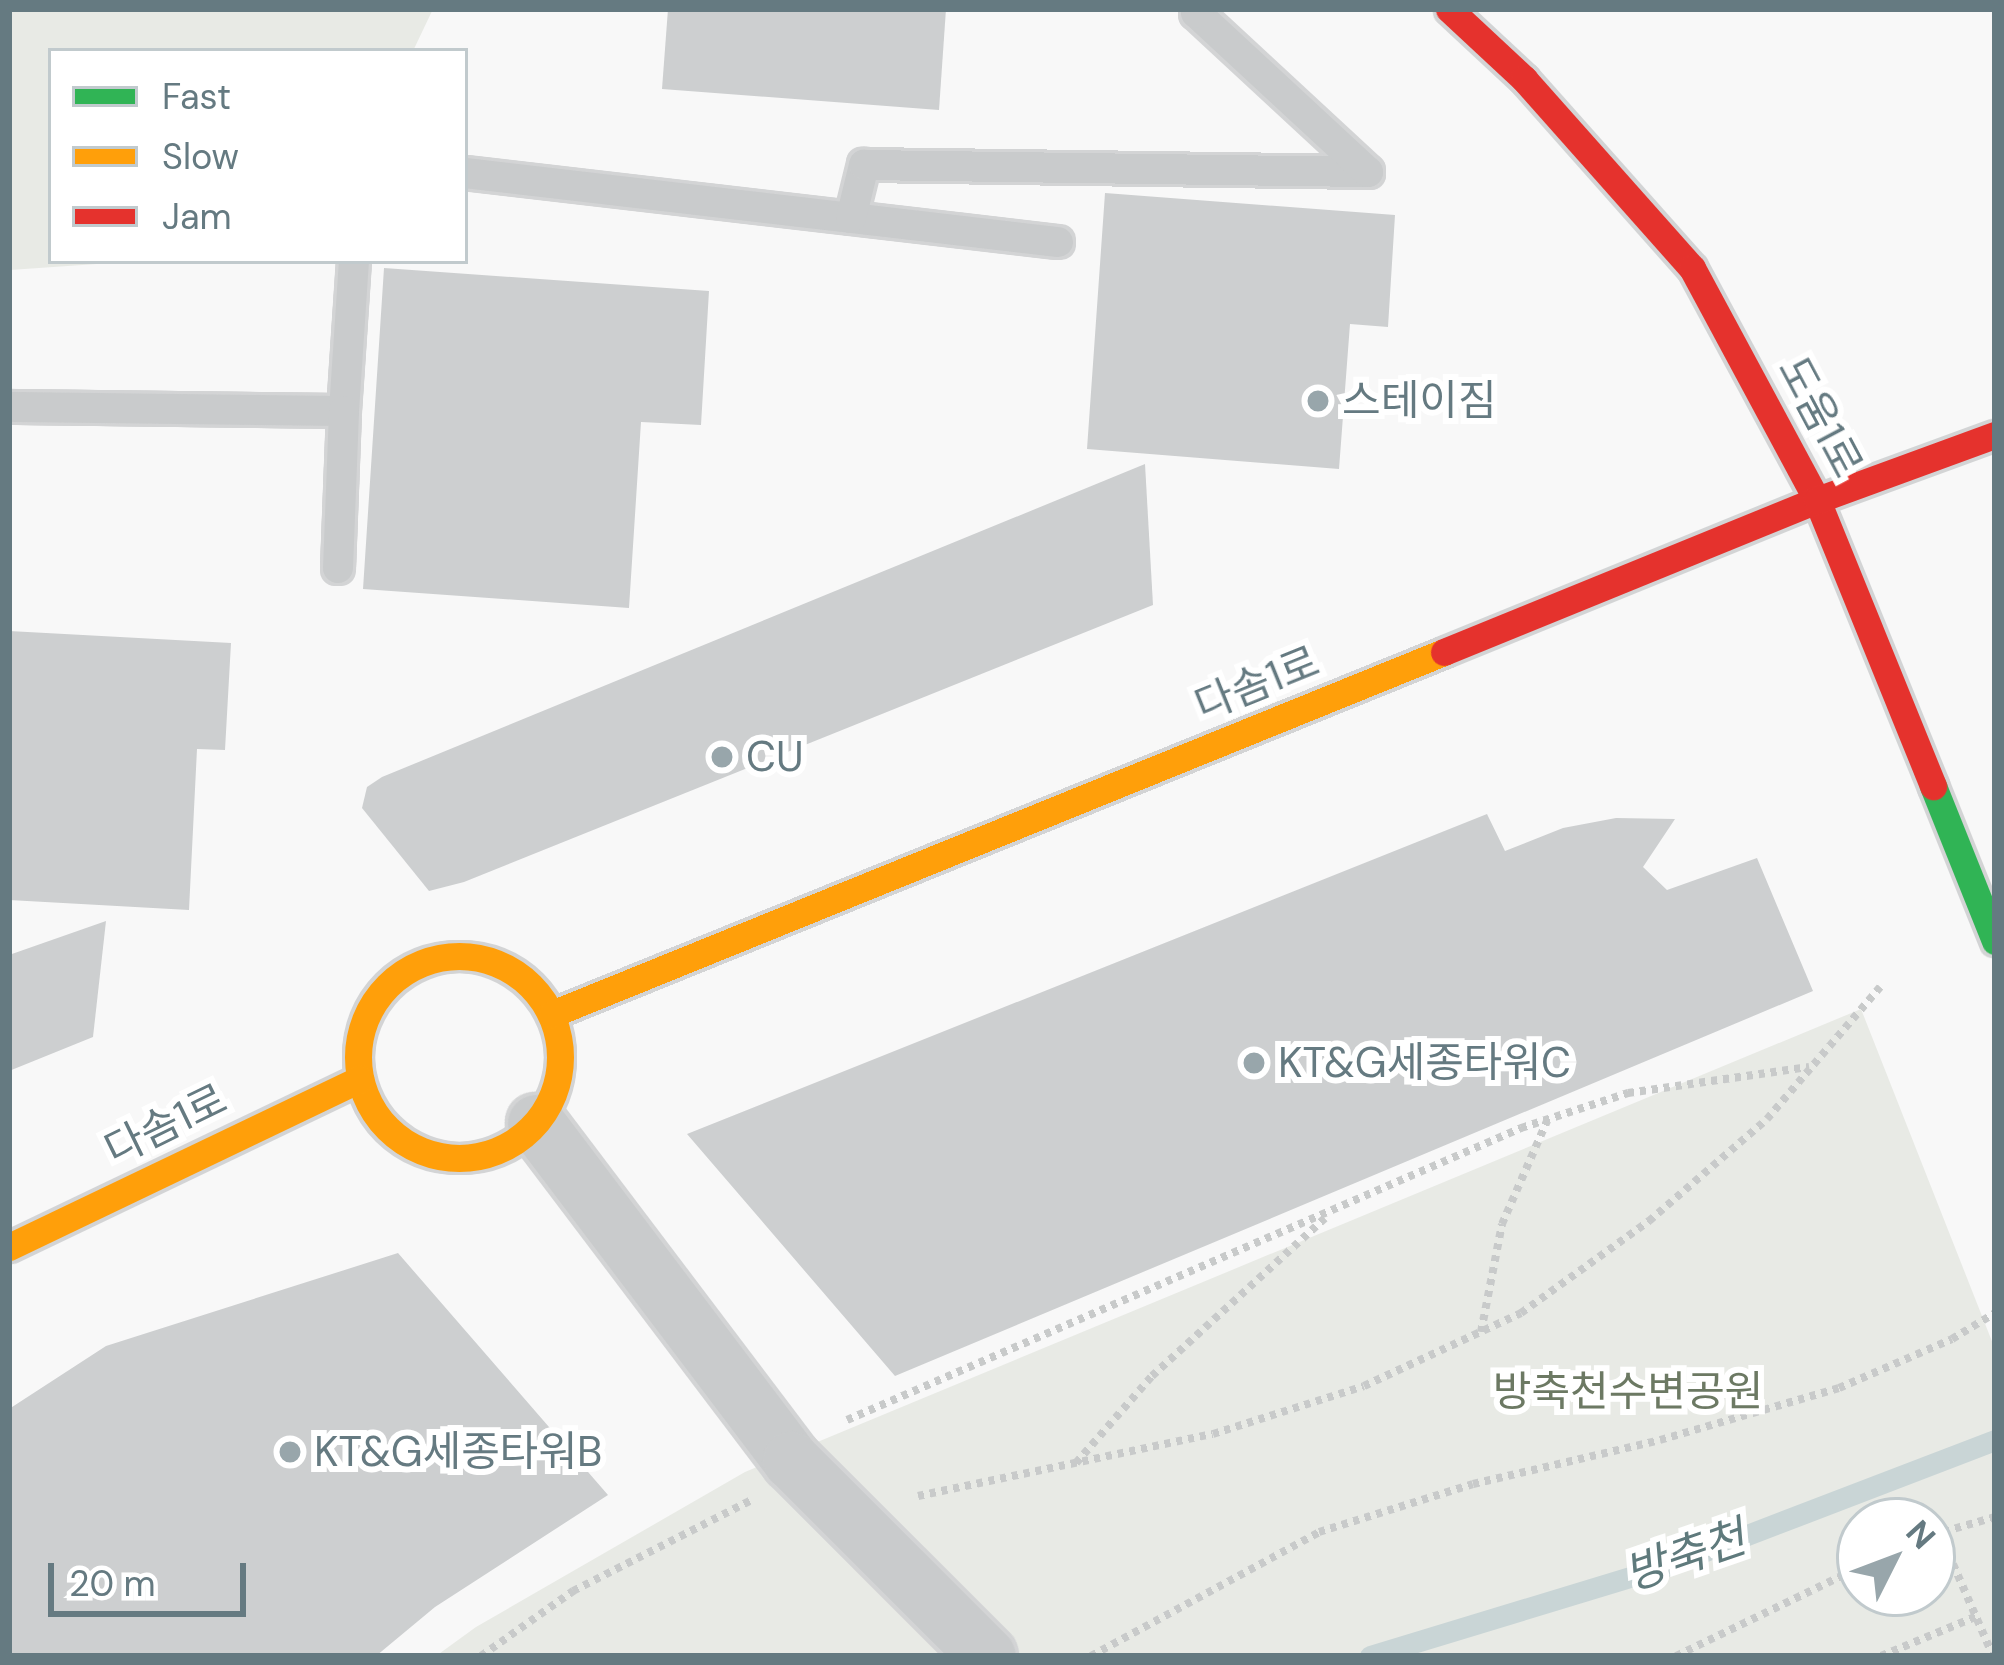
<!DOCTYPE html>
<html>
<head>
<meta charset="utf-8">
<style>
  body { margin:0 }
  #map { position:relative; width:2004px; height:1665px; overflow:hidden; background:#f8f8f8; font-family:"DM Sans","Noto Sans KR",sans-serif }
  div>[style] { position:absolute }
  .green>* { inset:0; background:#e8eae5 }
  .stream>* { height:21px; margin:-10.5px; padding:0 10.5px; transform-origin:10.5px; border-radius:10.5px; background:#c9d5d6 }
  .building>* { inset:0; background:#cdcfd0 }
  .path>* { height:8px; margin-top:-4px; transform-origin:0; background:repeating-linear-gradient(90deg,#c8caca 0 6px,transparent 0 12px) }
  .roads { filter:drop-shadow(3px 0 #d3d4d5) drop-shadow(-3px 0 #d3d4d5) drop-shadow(0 3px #d3d4d5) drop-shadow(0 -3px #d3d4d5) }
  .lane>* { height:30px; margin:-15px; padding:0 15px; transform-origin:15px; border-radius:15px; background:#c9cbcc }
  .street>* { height:57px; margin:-28.5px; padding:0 28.5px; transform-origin:28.5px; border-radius:28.5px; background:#c9cbcc }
  .fast>* { height:27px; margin:-13.5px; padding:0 13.5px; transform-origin:13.5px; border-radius:13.5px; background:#30b455 }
  .slow>* { height:27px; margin:-13.5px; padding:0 13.5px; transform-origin:13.5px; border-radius:13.5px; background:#ff9f0a }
  .slow>.ring { margin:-13.5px; padding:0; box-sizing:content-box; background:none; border:27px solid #ff9f0a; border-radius:50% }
  .jam>* { height:27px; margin:-13.5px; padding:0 13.5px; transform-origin:13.5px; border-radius:13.5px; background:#e5322d }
  .dots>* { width:33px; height:33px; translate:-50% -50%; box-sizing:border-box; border:6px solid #fff; border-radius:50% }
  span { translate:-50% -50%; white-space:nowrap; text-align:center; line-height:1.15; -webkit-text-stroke:12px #fff; paint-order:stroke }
  .poi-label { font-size:42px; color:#657a81 }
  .left { translate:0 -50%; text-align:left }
  .street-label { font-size:42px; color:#657a81 }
  .park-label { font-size:42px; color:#6c7963 }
  .water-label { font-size:45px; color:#5f7a7c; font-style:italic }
  .frame { position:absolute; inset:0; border:12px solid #657a81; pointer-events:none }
  .legend { position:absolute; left:48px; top:48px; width:420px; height:216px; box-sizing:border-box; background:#fff; border:3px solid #c1cacd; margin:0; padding:15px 21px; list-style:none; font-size:36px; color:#657a81 }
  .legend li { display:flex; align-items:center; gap:24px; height:60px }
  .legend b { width:60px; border:3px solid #c1cacd }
  .north { position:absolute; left:1836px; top:1497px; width:120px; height:120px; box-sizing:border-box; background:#fff; border:3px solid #c1cacd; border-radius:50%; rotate:48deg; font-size:33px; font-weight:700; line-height:48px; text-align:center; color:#657a81 }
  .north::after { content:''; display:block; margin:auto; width:42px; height:54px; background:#98a6ab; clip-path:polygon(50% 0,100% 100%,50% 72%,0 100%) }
  .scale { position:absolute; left:48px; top:1563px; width:198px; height:54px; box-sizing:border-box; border:6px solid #657a81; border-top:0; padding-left:15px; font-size:36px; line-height:42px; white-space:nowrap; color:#657a81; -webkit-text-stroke:9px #fff; paint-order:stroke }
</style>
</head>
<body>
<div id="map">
  <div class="green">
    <i style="clip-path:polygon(9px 9px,433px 9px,413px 51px,51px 51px,51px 261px,140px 261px,10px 270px)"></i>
    <i style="clip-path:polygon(evenodd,1861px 1009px,1995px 1349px,1995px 1656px,436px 1656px,476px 1627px,745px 1472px,1861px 1009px,1860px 1521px,1932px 1521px,1932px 1593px,1860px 1593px,1860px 1521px)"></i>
  </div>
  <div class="stream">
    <i style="left:1370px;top:1656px;width:313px;rotate:-16.9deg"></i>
    <i style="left:1669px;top:1565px;width:349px;rotate:-21deg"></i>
  </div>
  <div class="building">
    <i style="clip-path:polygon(668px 9px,946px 9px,939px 110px,662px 89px)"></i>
    <i style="clip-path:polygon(1105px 193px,1395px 215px,1388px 327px,1350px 324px,1339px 469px,1087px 449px)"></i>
    <i style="clip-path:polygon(384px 268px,709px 291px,701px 425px,641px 422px,629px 608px,363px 589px)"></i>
    <i style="clip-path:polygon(1145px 464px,1153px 605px,464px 882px,429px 891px,362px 808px,367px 787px,382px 777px)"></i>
    <i style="clip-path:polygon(9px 631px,231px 643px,225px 750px,197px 749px,189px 910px,9px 900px)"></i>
    <i style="clip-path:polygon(1487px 814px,1505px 851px,1563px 828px,1616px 818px,1675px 819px,1643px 867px,1667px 890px,1757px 858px,1813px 991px,895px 1376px,687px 1134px)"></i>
    <i style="clip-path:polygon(106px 921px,93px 1037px,9px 1071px,9px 955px)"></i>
    <i style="clip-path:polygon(398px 1253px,608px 1495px,435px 1607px,376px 1656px,9px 1656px,9px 1409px,106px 1346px)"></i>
  </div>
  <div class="path">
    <i style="left:1481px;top:1332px;width:110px;rotate:-79deg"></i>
    <i style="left:1502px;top:1224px;width:112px;rotate:-66.4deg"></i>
    <i style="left:847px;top:1420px;width:735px;rotate:-23.42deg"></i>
    <i style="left:1521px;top:1128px;width:113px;rotate:-18.1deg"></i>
    <i style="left:1628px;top:1093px;width:183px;rotate:-8.2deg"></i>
    <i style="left:1076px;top:1463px;width:116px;rotate:-48.9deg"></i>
    <i style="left:1152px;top:1376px;width:234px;rotate:-42.4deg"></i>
    <i style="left:918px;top:1496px;width:301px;rotate:-11.9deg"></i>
    <i style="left:1213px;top:1434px;width:158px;rotate:-17.6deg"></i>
    <i style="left:1364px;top:1386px;width:173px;rotate:-24.9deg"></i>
    <i style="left:1521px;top:1313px;width:158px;rotate:-35.7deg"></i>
    <i style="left:1649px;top:1221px;width:156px;rotate:-40.8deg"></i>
    <i style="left:1767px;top:1119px;width:174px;rotate:-49.4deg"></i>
    <i style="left:1932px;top:1535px;width:66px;rotate:-15.9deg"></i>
    <i style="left:1932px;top:1574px;width:23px;rotate:-25deg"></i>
    <i style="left:1953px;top:1564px;width:100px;rotate:66.5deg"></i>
    <i style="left:1872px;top:1593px;width:10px;rotate:66deg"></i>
    <i style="left:1876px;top:1602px;width:20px;rotate:-27deg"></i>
    <i style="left:481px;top:1656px;width:113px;rotate:-35.2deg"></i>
    <i style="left:573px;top:1591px;width:199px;rotate:-27deg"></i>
    <i style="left:1091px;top:1656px;width:260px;rotate:-28.5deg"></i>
    <i style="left:1319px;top:1532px;width:161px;rotate:-17.3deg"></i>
    <i style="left:1473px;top:1484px;width:192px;rotate:-13.2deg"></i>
    <i style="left:1660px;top:1440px;width:186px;rotate:-16.2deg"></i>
    <i style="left:1839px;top:1388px;width:123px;rotate:-23.4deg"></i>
    <i style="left:1952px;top:1339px;width:50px;rotate:-31.2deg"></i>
    <i style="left:1676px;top:1656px;width:204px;rotate:-25.8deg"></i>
    <i style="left:1881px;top:1656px;width:107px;rotate:-22.5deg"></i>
  </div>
  <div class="roads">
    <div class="lane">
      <i style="left:465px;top:173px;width:597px;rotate:6.64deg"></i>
      <i style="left:851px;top:218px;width:55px;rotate:-76.2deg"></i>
      <i style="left:864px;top:165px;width:504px;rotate:0.8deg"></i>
      <i style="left:1368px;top:172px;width:234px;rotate:-137.2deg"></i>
      <i style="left:1196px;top:13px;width:5px;rotate:-53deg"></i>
      <i style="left:9px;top:407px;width:335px;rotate:0.7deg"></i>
      <i style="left:344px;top:411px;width:150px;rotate:-86.2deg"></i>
      <i style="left:338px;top:568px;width:157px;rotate:-87.8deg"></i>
    </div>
    <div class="street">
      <i style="left:536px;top:1123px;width:423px;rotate:52.9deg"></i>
      <i style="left:791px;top:1460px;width:277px;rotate:45deg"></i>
    </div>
    <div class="fast">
      <i style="left:1933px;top:786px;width:167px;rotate:68.2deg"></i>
    </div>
    <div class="slow">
      <i class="ring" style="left:358px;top:956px;width:175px;height:175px"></i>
      <i style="left:552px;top:1014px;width:963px;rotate:-22.09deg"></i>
      <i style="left:9px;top:1247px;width:389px;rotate:-25.6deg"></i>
    </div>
    <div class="jam">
      <i style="left:1449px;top:9px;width:103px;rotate:43deg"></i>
      <i style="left:1524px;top:79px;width:253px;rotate:48.4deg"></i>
      <i style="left:1692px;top:268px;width:264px;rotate:61.7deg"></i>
      <i style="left:1817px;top:500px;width:309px;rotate:67.9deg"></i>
      <i style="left:1444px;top:652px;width:403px;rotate:-22.2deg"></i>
      <i style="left:1817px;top:500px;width:189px;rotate:-20.1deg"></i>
    </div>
  </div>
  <div class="dots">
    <i style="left:1318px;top:401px;background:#98a6ab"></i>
    <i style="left:722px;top:757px;background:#98a6ab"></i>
    <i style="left:1254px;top:1063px;background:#98a6ab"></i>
    <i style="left:290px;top:1452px;background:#98a6ab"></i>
  </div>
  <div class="poi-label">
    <span class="left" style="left:1342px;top:401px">스테이짐</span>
    <span class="left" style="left:746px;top:757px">CU</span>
    <span class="left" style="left:1278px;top:1063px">KT&amp;G세종타워C</span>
    <span class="left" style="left:314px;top:1452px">KT&amp;G세종타워B</span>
  </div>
  <div class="street-label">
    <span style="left:1820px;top:417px;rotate:62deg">도움1로</span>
    <span style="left:1257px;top:684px;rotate:-22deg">다솜1로</span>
    <span style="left:166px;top:1125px;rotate:-26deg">다솜1로</span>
  </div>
  <div class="park-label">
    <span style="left:1628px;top:1392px">방축천수변공원</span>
  </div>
  <div class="water-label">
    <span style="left:1685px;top:1556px;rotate:-19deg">방축천</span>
  </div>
  <div class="frame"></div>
  <ul class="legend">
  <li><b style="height:15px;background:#30b455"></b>Fast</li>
  <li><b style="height:15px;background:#ff9f0a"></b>Slow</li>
  <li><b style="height:15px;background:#e5322d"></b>Jam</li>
  </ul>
  <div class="north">N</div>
  <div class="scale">20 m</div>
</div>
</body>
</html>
